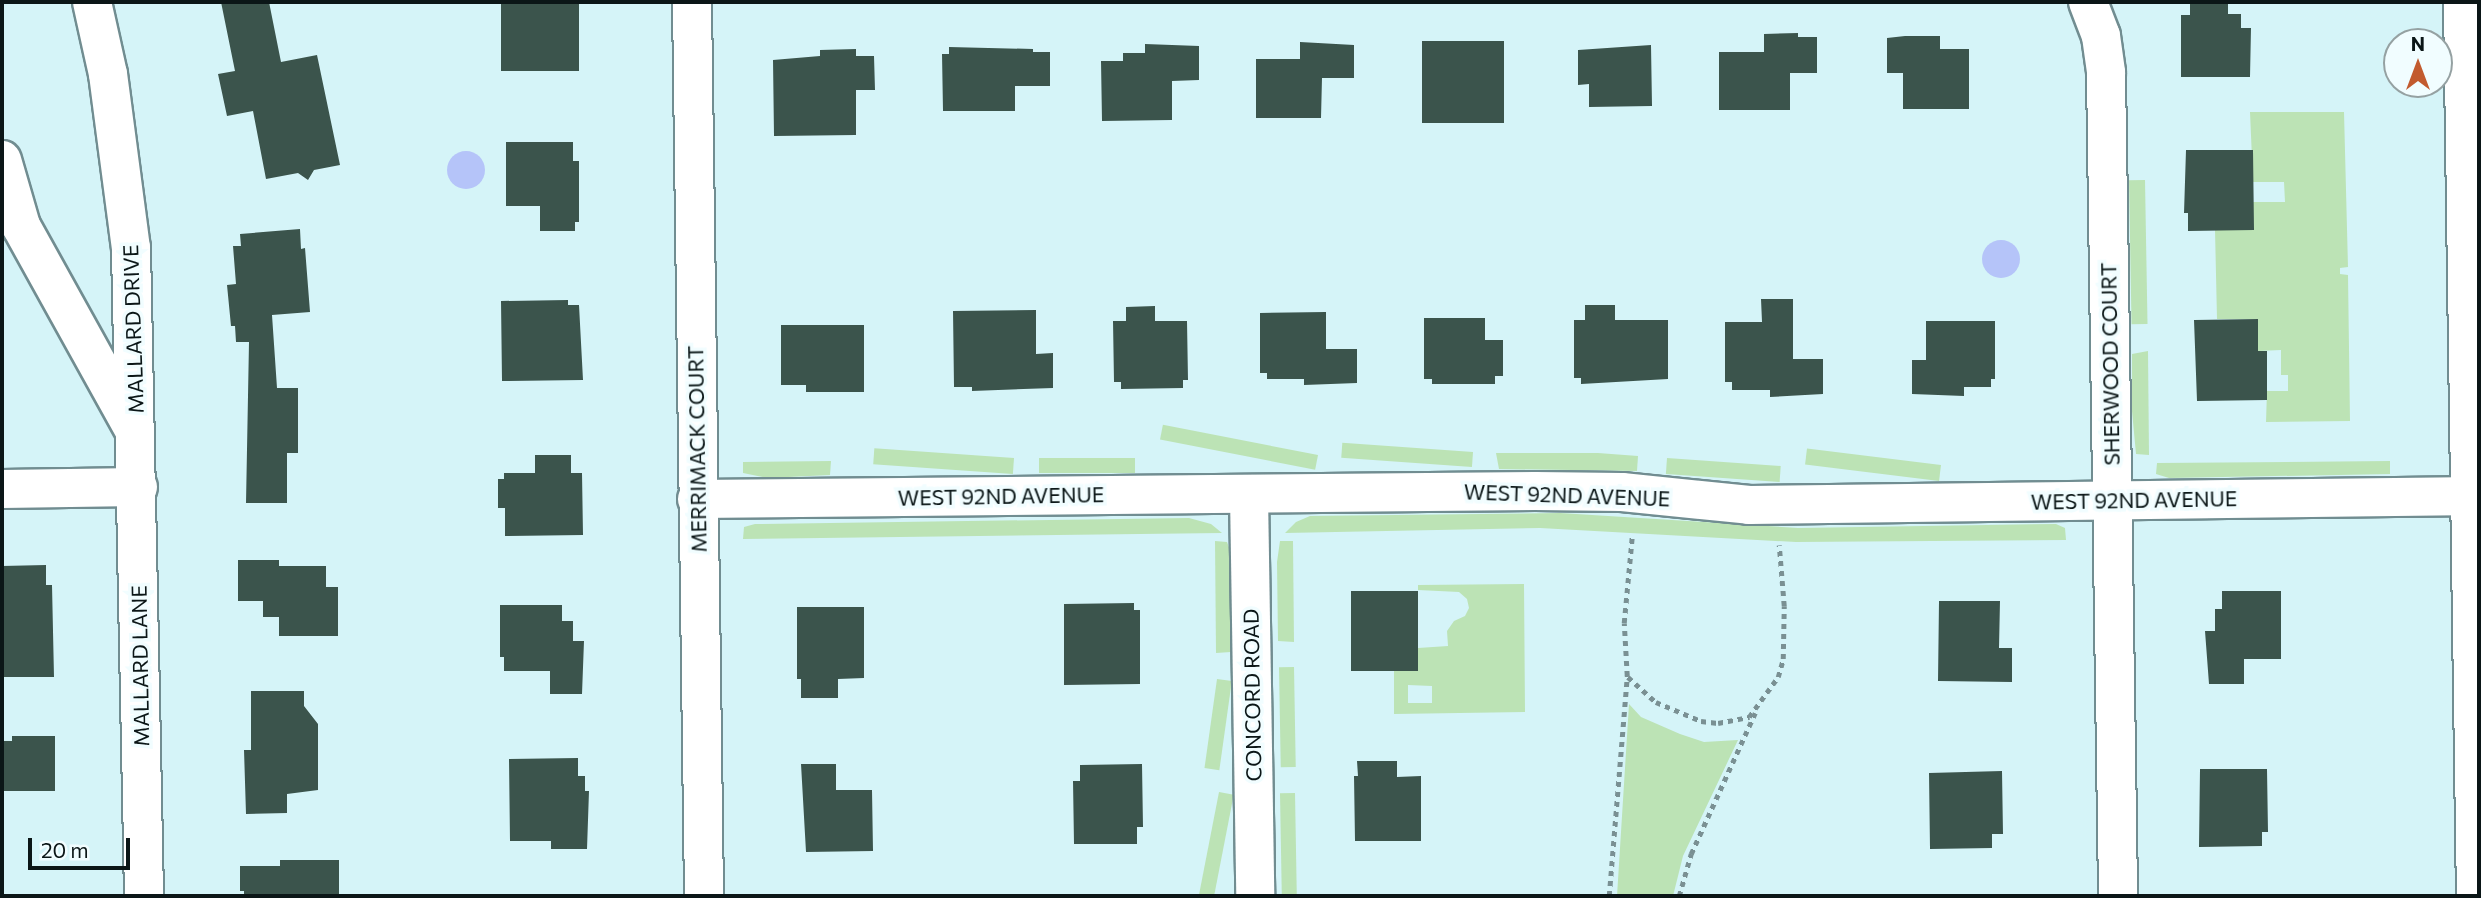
<!DOCTYPE html>
<html>
<head>
<meta charset="utf-8">
<style>
  body { margin:0 }
  #map { position:relative; width:2481px; height:898px; overflow:hidden; background:#d5f4f8; font-family:Commissioner,sans-serif }
  div>[style] { position:absolute }
  .green>* { inset:0; background:#bce3b5; transform-origin:0 0 }
  .water>* { inset:0; background:#b5c4f9 }
  .round { border-radius:50% }
  .building>* { inset:0; background:#3b544c; transform-origin:0 0 }
  .path>* { height:4.5px; margin-top:-2.25px; transform-origin:0; background:repeating-linear-gradient(90deg,#7a9093 0 5px,transparent 0 10px) }
  .roads { filter:drop-shadow(2px 0 #718d91) drop-shadow(-2px 0 #718d91) drop-shadow(0 2px #718d91) drop-shadow(0 -2px #718d91) }
  .minor>* { height:38px; margin:-19px; padding:0 19px; transform-origin:19px; border-radius:19px; background:#fff }
  .tertiary>* { height:38px; margin:-19px; padding:0 19px; transform-origin:19px; border-radius:19px; background:#fff }
  span { translate:-50% -50%; white-space:nowrap; text-align:center; line-height:1.15; -webkit-text-stroke:7px #f1fdff; paint-order:stroke }
  .street-label { font-size:21px; color:#0b1617 }
  .frame { position:absolute; inset:0; border:4px solid #0b1617; pointer-events:none }
  .north { position:absolute; left:2383px; top:28px; width:70px; height:70px; box-sizing:border-box; background:#f1fdff; border:2px solid #95a1a2; border-radius:50%; rotate:0deg; font-size:19px; font-weight:700; line-height:28px; text-align:center; color:#0b1617 }
  .north::after { content:''; display:block; margin:auto; width:24px; height:32px; background:#c25b2f; clip-path:polygon(50% 0,100% 100%,50% 72%,0 100%) }
  .scale { position:absolute; left:28px; top:838px; width:102px; height:32px; box-sizing:border-box; border:4px solid #0b1617; border-top:0; padding-left:9px; font-size:21px; line-height:24px; white-space:nowrap; color:#0b1617; -webkit-text-stroke:5px #f1fdff; paint-order:stroke }
</style>
</head>
<body>
<div id="map">
  <div class="green">
    <i style="clip-path:polygon(2250px 112px,2344px 112px,2348px 267px,2340px 268px,2340px 274px,2348px 275px,2350px 421px,2266px 422px,2267px 391px,2288px 391px,2288px 375px,2281px 375px,2281px 350px,2258px 351px,2257px 319px,2217px 319px,2215px 230px,2253px 230px,2252px 202px,2285px 202px,2284px 182px,2253px 182px)"></i>
    <i style="left:2145px;top:180px;width:144px;height:16px;rotate:89deg"></i>
    <i style="clip-path:polygon(2148px 351px,2149px 455px,2136px 454px,2132px 411px,2132px 354px)"></i>
    <i style="left:1473px;top:452px;width:15px;height:131px;rotate:94deg"></i>
    <i style="clip-path:polygon(1496px 453px,1598px 453px,1638px 456px,1637px 471px,1499px 469px)"></i>
    <i style="left:1318px;top:455px;width:15px;height:158px;rotate:101deg"></i>
    <i style="left:1014px;top:458px;width:16px;height:140px;rotate:94deg"></i>
    <i style="left:1039px;top:458px;width:96px;height:15px"></i>
    <i style="left:1667px;top:458px;width:114px;height:16px;rotate:4deg"></i>
    <i style="clip-path:polygon(831px 461px,830px 475px,768px 478px,743px 473px,743px 462px)"></i>
    <i style="clip-path:polygon(2390px 461px,2390px 474px,2169px 478px,2156px 474px,2157px 463px)"></i>
    <i style="left:1941px;top:465px;width:16px;height:135px;rotate:97deg"></i>
    <i style="clip-path:polygon(1560px 513px,1798px 528px,2056px 524px,2065px 528px,2066px 540px,1796px 542px,1540px 528px,1285px 533px,1296px 522px,1310px 516px)"></i>
    <i style="clip-path:polygon(1189px 518px,1211px 524px,1222px 533px,743px 539px,744px 527px,755px 524px)"></i>
    <i style="clip-path:polygon(1215px 541px,1227px 542px,1230px 550px,1231px 652px,1216px 653px)"></i>
    <i style="clip-path:polygon(1280px 541px,1293px 541px,1294px 642px,1278px 641px,1277px 562px)"></i>
    <i style="clip-path:polygon(evenodd,1524px 584px,1525px 712px,1394px 714px,1394px 671px,1418px 671px,1418px 648px,1448px 646px,1447px 631px,1454px 621px,1465px 616px,1469px 608px,1467px 599px,1459px 592px,1418px 590px,1418px 585px,1524px 584px,1408px 685px,1432px 686px,1432px 703px,1408px 703px,1408px 685px)"></i>
    <i style="left:1294px;top:667px;width:100px;height:15px;rotate:89deg"></i>
    <i style="left:1217px;top:679px;width:15px;height:90px;rotate:8deg"></i>
    <i style="clip-path:polygon(1629px 704px,1641px 717px,1680px 734px,1704px 742px,1738px 740px,1683px 856px,1673px 896px,1617px 896px)"></i>
    <i style="left:1219px;top:792px;width:15px;height:104px;rotate:11deg"></i>
    <i style="left:1295px;top:793px;width:103px;height:15px;rotate:89deg"></i>
  </div>
  <div class="water">
    <i class="round" style="left:447px;top:151px;width:38px;height:38px"></i>
    <i class="round" style="left:1982px;top:240px;width:38px;height:38px"></i>
  </div>
  <div class="building">
    <i style="clip-path:polygon(221px 2px,269px 2px,281px 62px,317px 55px,340px 165px,314px 170px,308px 180px,298px 173px,266px 179px,253px 111px,227px 116px,218px 74px,235px 71px)"></i>
    <i style="left:501px;top:2px;width:78px;height:69px"></i>
    <i style="clip-path:polygon(2190px 2px,2228px 2px,2228px 14px,2241px 14px,2241px 28px,2251px 28px,2250px 77px,2181px 77px,2181px 15px,2190px 15px)"></i>
    <i style="clip-path:polygon(1798px 33px,1798px 37px,1817px 37px,1817px 73px,1790px 73px,1790px 110px,1719px 110px,1719px 52px,1764px 52px,1764px 34px)"></i>
    <i style="clip-path:polygon(1905px 36px,1940px 36px,1940px 49px,1969px 49px,1969px 109px,1903px 109px,1903px 73px,1887px 73px,1887px 38px)"></i>
    <i style="left:1504px;top:41px;width:82px;height:82px;rotate:90deg"></i>
    <i style="clip-path:polygon(1300px 42px,1354px 45px,1354px 78px,1322px 78px,1321px 118px,1256px 118px,1256px 59px,1300px 59px)"></i>
    <i style="clip-path:polygon(1145px 44px,1199px 46px,1199px 80px,1172px 81px,1172px 120px,1102px 121px,1101px 61px,1123px 61px,1123px 53px,1145px 53px)"></i>
    <i style="clip-path:polygon(1651px 45px,1652px 106px,1589px 107px,1589px 84px,1578px 85px,1578px 50px)"></i>
    <i style="clip-path:polygon(949px 47px,1033px 49px,1033px 52px,1050px 52px,1050px 86px,1015px 86px,1015px 111px,943px 111px,942px 54px,949px 54px)"></i>
    <i style="clip-path:polygon(856px 49px,856px 56px,874px 56px,875px 90px,856px 90px,856px 135px,774px 136px,773px 60px,820px 56px,820px 50px)"></i>
    <i style="clip-path:polygon(506px 142px,573px 142px,573px 161px,579px 161px,579px 222px,575px 222px,575px 231px,540px 231px,540px 206px,506px 206px)"></i>
    <i style="clip-path:polygon(2186px 150px,2253px 150px,2254px 230px,2188px 231px,2188px 213px,2184px 213px)"></i>
    <i style="clip-path:polygon(300px 229px,301px 249px,305px 248px,310px 312px,272px 315px,277px 388px,298px 388px,298px 453px,287px 453px,287px 503px,246px 503px,249px 342px,236px 342px,235px 326px,231px 326px,227px 285px,236px 284px,233px 246px,241px 246px,240px 234px)"></i>
    <i style="clip-path:polygon(1761px 299px,1793px 299px,1793px 359px,1823px 359px,1823px 394px,1770px 397px,1770px 390px,1732px 390px,1732px 382px,1725px 382px,1725px 322px,1762px 322px)"></i>
    <i style="clip-path:polygon(568px 300px,568px 305px,579px 305px,583px 380px,502px 381px,501px 301px)"></i>
    <i style="clip-path:polygon(1585px 305px,1615px 305px,1615px 320px,1668px 320px,1668px 379px,1581px 384px,1581px 378px,1574px 378px,1574px 320px,1585px 320px)"></i>
    <i style="clip-path:polygon(1155px 306px,1155px 321px,1187px 321px,1188px 380px,1183px 380px,1183px 388px,1121px 389px,1121px 382px,1114px 382px,1113px 321px,1126px 321px,1126px 307px)"></i>
    <i style="clip-path:polygon(1036px 310px,1036px 354px,1053px 353px,1053px 388px,972px 391px,972px 387px,954px 387px,953px 311px)"></i>
    <i style="clip-path:polygon(1326px 312px,1326px 349px,1357px 349px,1357px 383px,1304px 385px,1304px 379px,1267px 379px,1267px 373px,1260px 373px,1260px 313px)"></i>
    <i style="clip-path:polygon(1424px 318px,1485px 318px,1485px 340px,1503px 340px,1503px 376px,1495px 376px,1495px 384px,1432px 384px,1432px 379px,1424px 379px)"></i>
    <i style="clip-path:polygon(2258px 319px,2258px 351px,2267px 351px,2267px 400px,2197px 401px,2194px 320px)"></i>
    <i style="clip-path:polygon(1926px 321px,1995px 321px,1995px 379px,1991px 379px,1991px 387px,1964px 387px,1964px 396px,1912px 394px,1912px 360px,1926px 360px)"></i>
    <i style="clip-path:polygon(781px 325px,864px 325px,864px 392px,806px 392px,806px 385px,781px 385px)"></i>
    <i style="clip-path:polygon(535px 455px,571px 455px,571px 473px,582px 473px,583px 535px,505px 536px,505px 508px,498px 508px,498px 479px,504px 479px,504px 473px,535px 473px)"></i>
    <i style="clip-path:polygon(238px 560px,279px 560px,279px 566px,326px 566px,326px 587px,338px 587px,338px 636px,279px 636px,279px 617px,263px 617px,263px 601px,238px 601px)"></i>
    <i style="clip-path:polygon(46px 565px,46px 585px,52px 585px,54px 677px,2px 677px,2px 566px)"></i>
    <i style="left:1351px;top:591px;width:67px;height:80px"></i>
    <i style="clip-path:polygon(2222px 591px,2281px 591px,2281px 659px,2244px 659px,2244px 684px,2209px 684px,2205px 631px,2215px 631px,2215px 609px,2222px 609px)"></i>
    <i style="clip-path:polygon(1939px 601px,2000px 601px,1999px 648px,2012px 648px,2012px 682px,1938px 681px)"></i>
    <i style="clip-path:polygon(1134px 603px,1134px 610px,1140px 610px,1140px 684px,1064px 685px,1064px 604px)"></i>
    <i style="clip-path:polygon(500px 605px,562px 605px,562px 621px,573px 621px,573px 641px,584px 641px,582px 694px,550px 694px,550px 671px,504px 671px,504px 657px,500px 657px)"></i>
    <i style="clip-path:polygon(797px 607px,864px 607px,864px 678px,838px 679px,838px 698px,801px 698px,801px 679px,797px 679px)"></i>
    <i style="clip-path:polygon(251px 691px,304px 691px,304px 706px,318px 724px,318px 790px,287px 794px,287px 813px,246px 814px,244px 750px,251px 750px)"></i>
    <i style="clip-path:polygon(12px 736px,55px 736px,55px 791px,2px 791px,2px 741px,12px 741px)"></i>
    <i style="clip-path:polygon(578px 758px,578px 776px,585px 776px,585px 791px,589px 791px,587px 849px,551px 849px,551px 841px,510px 841px,509px 759px)"></i>
    <i style="clip-path:polygon(1357px 761px,1397px 761px,1397px 777px,1421px 776px,1421px 841px,1355px 841px,1354px 776px,1358px 776px)"></i>
    <i style="clip-path:polygon(801px 764px,836px 764px,836px 790px,872px 790px,873px 851px,806px 852px)"></i>
    <i style="clip-path:polygon(1142px 764px,1143px 827px,1137px 827px,1137px 844px,1074px 844px,1073px 781px,1080px 781px,1080px 765px)"></i>
    <i style="clip-path:polygon(2200px 769px,2267px 769px,2268px 832px,2262px 832px,2262px 846px,2199px 847px)"></i>
    <i style="clip-path:polygon(2002px 771px,2003px 834px,1992px 834px,1992px 848px,1930px 849px,1929px 773px)"></i>
    <i style="clip-path:polygon(280px 860px,339px 860px,339px 896px,244px 896px,244px 891px,240px 891px,240px 866px,280px 866px)"></i>
  </div>
  <div class="path">
    <i style="left:1628px;top:677px;width:38px;rotate:42deg"></i>
    <i style="left:1656px;top:702px;width:49px;rotate:22.9deg"></i>
    <i style="left:1701px;top:721px;width:17px;rotate:7deg"></i>
    <i style="left:1718px;top:723px;width:32px;rotate:-11deg"></i>
    <i style="left:1749px;top:717px;width:49px;rotate:-54.1deg"></i>
    <i style="left:1778px;top:677px;width:19px;rotate:-74deg"></i>
    <i style="left:1783px;top:659px;width:53px;rotate:-88.9deg"></i>
    <i style="left:1784px;top:606px;width:61px;rotate:-94.7deg"></i>
    <i style="left:1609px;top:896px;width:221px;rotate:-85.3deg"></i>
    <i style="left:1627px;top:676px;width:53px;rotate:-93.2deg"></i>
    <i style="left:1624px;top:623px;width:87px;rotate:-84.7deg"></i>
    <i style="left:1679px;top:896px;width:44px;rotate:-74.1deg"></i>
    <i style="left:1691px;top:854px;width:155px;rotate:-65.6deg"></i>
  </div>
  <div class="roads">
    <div class="minor">
      <i style="left:92px;top:2px;width:74px;rotate:77.5deg"></i>
      <i style="left:108px;top:74px;width:176px;rotate:82.5deg"></i>
      <i style="left:131px;top:248px;width:648px;rotate:88.85deg"></i>
      <i style="left:692px;top:2px;width:894px;rotate:89.23deg"></i>
      <i style="left:2088px;top:2px;width:36px;rotate:69deg"></i>
      <i style="left:2101px;top:36px;width:37px;rotate:82deg"></i>
      <i style="left:2106px;top:73px;width:823px;rotate:89.16deg"></i>
      <i style="left:2px;top:160px;width:69px;rotate:73.9deg"></i>
      <i style="left:21px;top:226px;width:233px;rotate:61deg"></i>
      <i style="left:2px;top:489px;width:136px;rotate:-0.8deg"></i>
      <i style="left:1249px;top:494px;width:402px;rotate:89.1deg"></i>
      <i style="left:697px;top:499px;width:838px;rotate:-0.55deg"></i>
      <i style="left:1535px;top:491px;width:87px;rotate:0.7deg"></i>
      <i style="left:1622px;top:492px;width:128px;rotate:5.8deg"></i>
      <i style="left:1749px;top:505px;width:730px;rotate:-0.71deg"></i>
    </div>
    <div class="tertiary">
      <i style="left:2463px;top:2px;width:894px;rotate:89.17deg"></i>
    </div>
  </div>
  <div class="street-label">
    <span style="left:133px;top:329px;rotate:-92deg">MALLARD DRIVE</span>
    <span style="left:2110px;top:364px;rotate:-91deg">SHERWOOD COURT</span>
    <span style="left:697px;top:449px;rotate:-91deg">MERRIMACK COURT</span>
    <span style="left:1567px;top:495px;rotate:2deg">WEST 92ND AVENUE</span>
    <span style="left:1001px;top:496px;rotate:-1deg">WEST 92ND AVENUE</span>
    <span style="left:2134px;top:500px;rotate:-1deg">WEST 92ND AVENUE</span>
    <span style="left:140px;top:666px;rotate:-91deg">MALLARD LANE</span>
    <span style="left:1252px;top:695px;rotate:-91deg">CONCORD ROAD</span>
  </div>
  <div class="frame"></div>
  <div class="north">N</div>
  <div class="scale">20 m</div>
</div>
</body>
</html>
